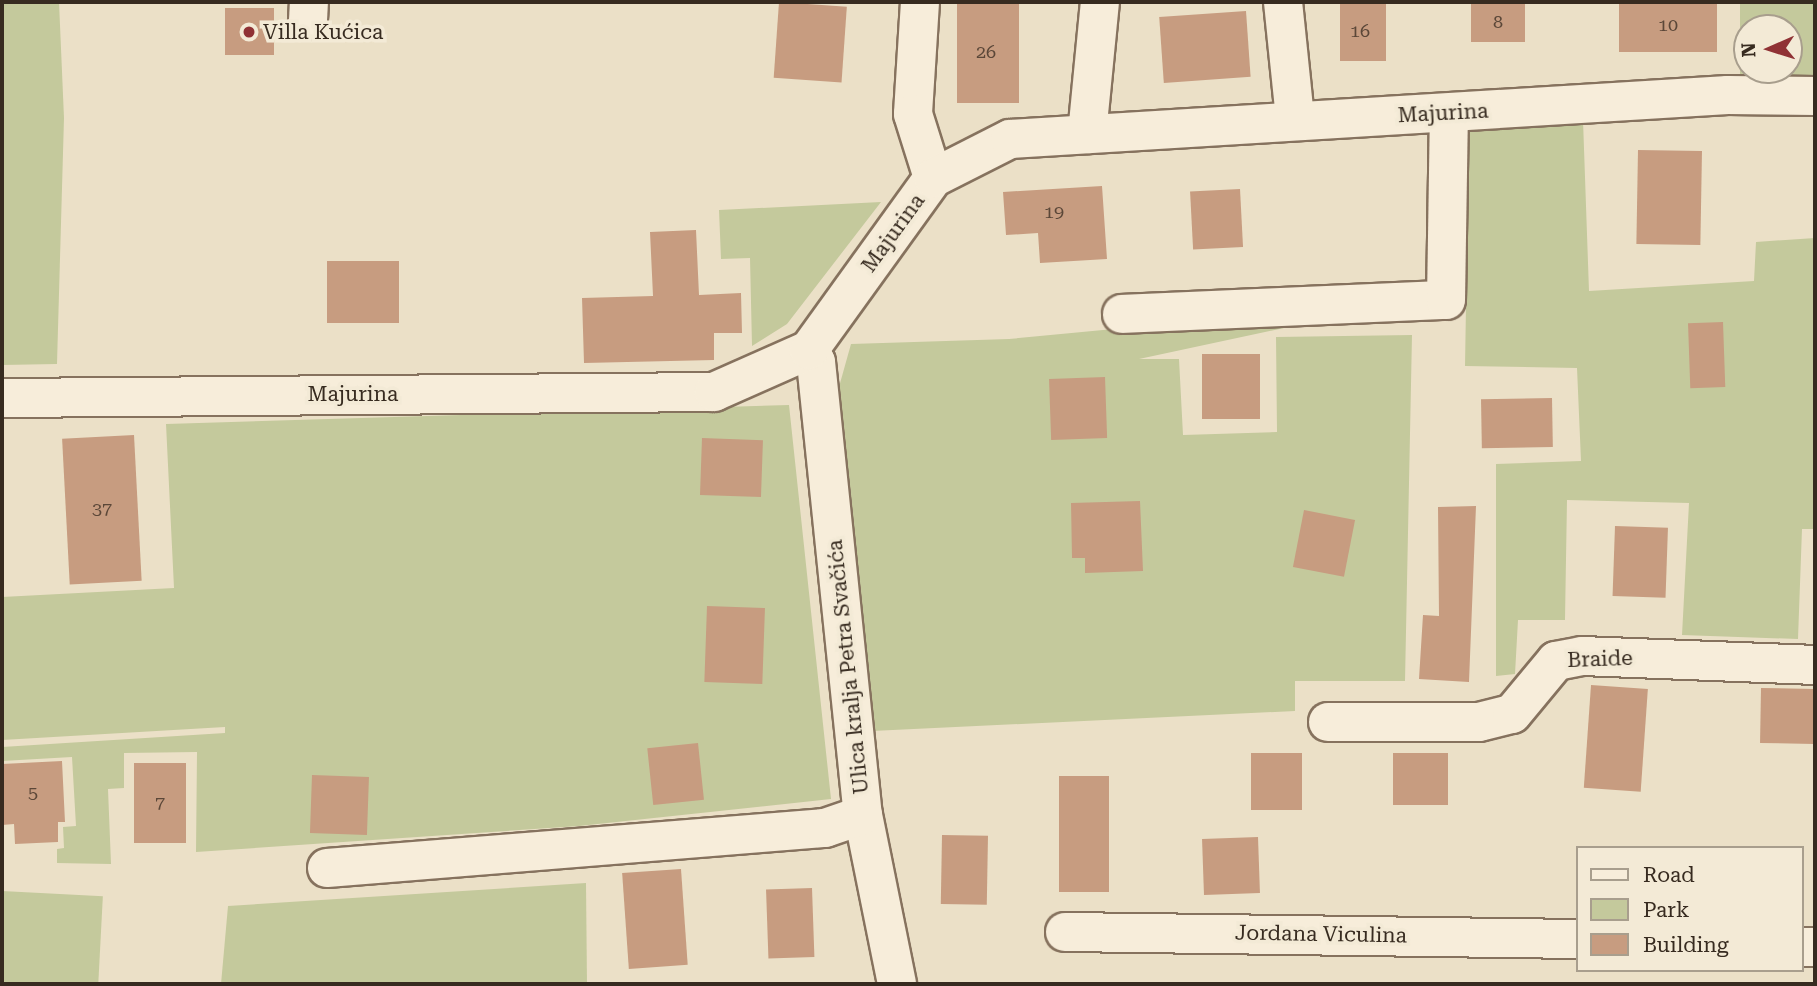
<!DOCTYPE html>
<html>
<head>
<meta charset="utf-8">
<style>
  body { margin:0 }
  #map { position:relative; width:1817px; height:986px; overflow:hidden; background:#ebe0c7; font-family:"Roboto Serif",serif }
  div>[style] { position:absolute }
  .green>* { inset:0; background:#c4c99c; transform-origin:0 0 }
  .building>* { inset:0; background:#c79c80; transform-origin:0 0 }
  .roads { filter:drop-shadow(2px 0 #86725e) drop-shadow(-2px 0 #86725e) drop-shadow(0 2px #86725e) drop-shadow(0 -2px #86725e) }
  .minor>* { height:38px; margin:-19px; padding:0 19px; transform-origin:19px; border-radius:19px; background:#f7edda }
  .dots>* { width:19px; height:19px; translate:-50% -50%; box-sizing:border-box; border:4px solid #f3ead6; border-radius:50% }
  span { translate:-50% -50%; white-space:nowrap; text-align:center; line-height:1.15; -webkit-text-stroke:7px #f3ead6; paint-order:stroke }
  .number-label { font-size:18px; color:#5b4738 }
  .number-label span { -webkit-text-stroke-width:0 }
  .poi-label { font-size:21px; color:#372b20 }
  .left { translate:0 -50%; text-align:left }
  .street-label { font-size:21px; color:#372b20 }
  .frame { position:absolute; inset:0; border:4px solid #372b20; pointer-events:none }
  .legend { position:absolute; left:1576px; top:846px; width:228px; height:126px; box-sizing:border-box; background:#f3ead6; border:2px solid #a89e8d; margin:0; padding:9px 12px; list-style:none; font-size:21px; color:#372b20 }
  .legend li { display:flex; align-items:center; gap:14px; height:35px }
  .legend b { width:35px; border:2px solid #a89e8d }
  .north { position:absolute; left:1733px; top:14px; width:70px; height:70px; box-sizing:border-box; background:#f3ead6; border:2px solid #a89e8d; border-radius:50%; rotate:267deg; font-size:19px; font-weight:700; line-height:28px; text-align:center; color:#372b20 }
  .north::after { content:''; display:block; margin:auto; width:24px; height:32px; background:#903235; clip-path:polygon(50% 0,100% 100%,50% 72%,0 100%) }
</style>
</head>
<body>
<div id="map">
  <div class="green">
    <i style="clip-path:polygon(2px 2px,59px 2px,64px 118px,57px 364px,2px 365px)"></i>
    <i style="clip-path:polygon(evenodd,1740px 2px,1815px 2px,1815px 78px,1740px 79px,1740px 2px,1747px 28px,1789px 28px,1789px 70px,1747px 70px,1747px 28px)"></i>
    <i style="clip-path:polygon(1583px 120px,1589px 291px,1754px 281px,1756px 242px,1815px 238px,1815px 529px,1802px 529px,1798px 639px,1682px 635px,1689px 503px,1567px 500px,1565px 620px,1518px 620px,1515px 674px,1496px 676px,1496px 464px,1581px 461px,1577px 368px,1465px 366px,1469px 127px)"></i>
    <i style="clip-path:polygon(881px 202px,787px 324px,752px 346px,750px 258px,721px 259px,719px 210px)"></i>
    <i style="clip-path:polygon(1410px 301px,1139px 359px,1179px 359px,1183px 435px,1277px 432px,1276px 337px,1412px 335px,1405px 681px,1295px 681px,1295px 711px,872px 731px,837px 394px,851px 344px,1009px 339px)"></i>
    <i style="clip-path:polygon(789px 405px,831px 799px,579px 826px,196px 852px,197px 752px,124px 753px,124px 788px,108px 789px,111px 864px,57px 863px,57px 849px,64px 848px,63px 827px,76px 826px,72px 757px,2px 761px,2px 747px,225px 733px,225px 727px,2px 740px,2px 597px,174px 588px,166px 424px)"></i>
    <i style="clip-path:polygon(586px 883px,587px 984px,221px 984px,228px 906px)"></i>
    <i style="left:2px;top:891px;width:101px;height:93px;rotate:3deg"></i>
  </div>
  <div class="building">
    <i style="left:779px;top:2px;width:68px;height:76px;rotate:4deg"></i>
    <i style="left:957px;top:2px;width:62px;height:101px"></i>
    <i style="left:1340px;top:2px;width:46px;height:59px"></i>
    <i style="left:1471px;top:2px;width:54px;height:40px"></i>
    <i style="left:1619px;top:2px;width:98px;height:50px"></i>
    <i style="left:274px;top:8px;width:47px;height:49px;rotate:90deg"></i>
    <i style="left:1246px;top:11px;width:66px;height:87px;rotate:86deg"></i>
    <i style="left:1638px;top:150px;width:64px;height:94px;rotate:1deg"></i>
    <i style="clip-path:polygon(1102px 186px,1107px 259px,1040px 263px,1038px 233px,1006px 235px,1003px 192px)"></i>
    <i style="left:1240px;top:189px;width:58px;height:50px;rotate:87deg"></i>
    <i style="clip-path:polygon(696px 230px,699px 295px,741px 293px,742px 333px,714px 333px,714px 360px,584px 363px,582px 298px,653px 296px,650px 232px)"></i>
    <i style="left:327px;top:261px;width:72px;height:62px"></i>
    <i style="left:1723px;top:322px;width:65px;height:35px;rotate:88deg"></i>
    <i style="left:1202px;top:354px;width:58px;height:65px"></i>
    <i style="left:1105px;top:377px;width:61px;height:56px;rotate:88deg"></i>
    <i style="left:1552px;top:398px;width:49px;height:71px;rotate:89deg"></i>
    <i style="left:134px;top:435px;width:146px;height:72px;rotate:87deg"></i>
    <i style="left:702px;top:438px;width:61px;height:57px;rotate:2deg"></i>
    <i style="clip-path:polygon(1140px 501px,1143px 571px,1085px 573px,1085px 558px,1072px 558px,1071px 503px)"></i>
    <i style="clip-path:polygon(1476px 506px,1469px 682px,1419px 679px,1423px 615px,1439px 616px,1438px 507px)"></i>
    <i style="left:1304px;top:510px;width:52px;height:58px;rotate:11deg"></i>
    <i style="left:1615px;top:526px;width:53px;height:70px;rotate:2deg"></i>
    <i style="left:707px;top:606px;width:58px;height:76px;rotate:2deg"></i>
    <i style="left:1591px;top:685px;width:57px;height:103px;rotate:4deg"></i>
    <i style="left:1761px;top:688px;width:54px;height:55px;rotate:1deg"></i>
    <i style="left:698px;top:743px;width:57px;height:51px;rotate:84deg"></i>
    <i style="left:1251px;top:753px;width:51px;height:57px"></i>
    <i style="left:1393px;top:753px;width:55px;height:52px"></i>
    <i style="clip-path:polygon(62px 761px,65px 822px,58px 822px,58px 842px,15px 844px,14px 824px,2px 825px,2px 764px)"></i>
    <i style="left:134px;top:763px;width:52px;height:80px"></i>
    <i style="left:312px;top:775px;width:57px;height:58px;rotate:2deg"></i>
    <i style="left:1109px;top:776px;width:116px;height:50px;rotate:90deg"></i>
    <i style="left:942px;top:835px;width:46px;height:69px;rotate:1deg"></i>
    <i style="left:1258px;top:837px;width:56px;height:56px;rotate:88deg"></i>
    <i style="left:681px;top:869px;width:96px;height:59px;rotate:86deg"></i>
    <i style="left:812px;top:888px;width:69px;height:46px;rotate:88deg"></i>
  </div>
  <div class="roads">
    <div class="minor">
      <i style="left:920px;top:2px;width:112px;rotate:93.6deg"></i>
      <i style="left:913px;top:114px;width:67px;rotate:72.6deg"></i>
      <i style="left:1283px;top:2px;width:118px;rotate:84.1deg"></i>
      <i style="left:308px;top:20px;width:18px;rotate:-87deg"></i>
      <i style="left:1087px;top:134px;width:133px;rotate:-84.4deg"></i>
      <i style="left:1122px;top:314px;width:324px;rotate:-2.5deg"></i>
      <i style="left:1446px;top:300px;width:187px;rotate:-89.1deg"></i>
      <i style="left:809px;top:350px;width:14px;rotate:60deg"></i>
      <i style="left:816px;top:362px;width:455px;rotate:84.1deg"></i>
      <i style="left:863px;top:815px;width:172px;rotate:78.6deg"></i>
      <i style="left:2px;top:398px;width:712px;rotate:-0.48deg"></i>
      <i style="left:714px;top:392px;width:104px;rotate:-23.9deg"></i>
      <i style="left:809px;top:350px;width:212px;rotate:-54.2deg"></i>
      <i style="left:933px;top:178px;width:86px;rotate:-26.9deg"></i>
      <i style="left:1010px;top:139px;width:719px;rotate:-3.51deg"></i>
      <i style="left:1728px;top:95px;width:87px;rotate:0.7deg"></i>
      <i style="left:1328px;top:722px;width:151px"></i>
      <i style="left:1479px;top:722px;width:34px;rotate:-14deg"></i>
      <i style="left:1512px;top:714px;width:69px;rotate:-50.3deg"></i>
      <i style="left:1556px;top:661px;width:26px;rotate:-11deg"></i>
      <i style="left:1582px;top:656px;width:233px;rotate:2.2deg"></i>
      <i style="left:327px;top:868px;width:500px;rotate:-4.6deg"></i>
      <i style="left:825px;top:828px;width:40px;rotate:-18.9deg"></i>
      <i style="left:1065px;top:932px;width:512px;rotate:0.78deg"></i>
      <i style="left:1801px;top:947px;width:14px"></i>
    </div>
  </div>
  <div class="dots">
    <i style="left:249px;top:32px;background:#903235"></i>
  </div>
  <div class="number-label">
    <span style="left:1498px;top:22px">8</span>
    <span style="left:1668px;top:25px">10</span>
    <span style="left:1360px;top:31px">16</span>
    <span style="left:986px;top:52px">26</span>
    <span style="left:1054px;top:212px">19</span>
    <span style="left:102px;top:509px">37</span>
    <span style="left:33px;top:793px">5</span>
    <span style="left:160px;top:803px">7</span>
  </div>
  <div class="poi-label">
    <span class="left" style="left:263px;top:32px">Villa Kućica</span>
  </div>
  <div class="street-label">
    <span style="left:1443px;top:113px;rotate:-3deg">Majurina</span>
    <span style="left:893px;top:233px;rotate:-54deg">Majurina</span>
    <span style="left:353px;top:394px">Majurina</span>
    <span style="left:1600px;top:659px;rotate:-2deg">Braide</span>
    <span style="left:848px;top:667px;rotate:-96deg">Ulica kralja Petra Svačića</span>
    <span style="left:1321px;top:934px;rotate:1deg">Jordana Viculina</span>
  </div>
  <div class="frame"></div>
  <ul class="legend">
  <li><b style="height:9px;background:#f7edda"></b>Road</li>
  <li><b style="height:19px;background:#c4c99c"></b>Park</li>
  <li><b style="height:19px;background:#c79c80"></b>Building</li>
  </ul>
  <div class="north">N</div>
</div>
</body>
</html>
